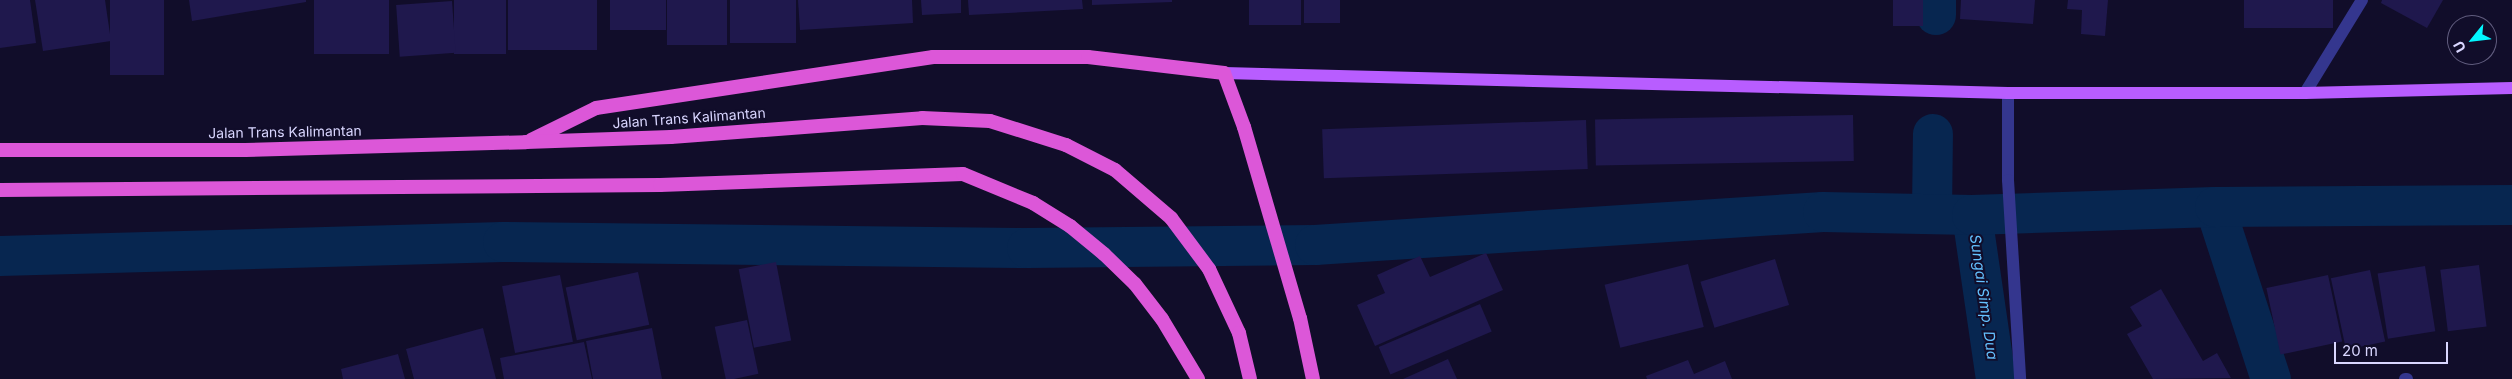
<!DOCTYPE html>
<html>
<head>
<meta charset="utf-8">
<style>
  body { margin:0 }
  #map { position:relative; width:2512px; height:379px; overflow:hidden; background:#110d2a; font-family:Inter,sans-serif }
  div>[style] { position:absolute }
  .canal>* { height:40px; margin:-20px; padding:0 20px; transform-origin:20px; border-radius:20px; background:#072650 }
  .building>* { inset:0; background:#1f184d; transform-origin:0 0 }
  .minor>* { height:12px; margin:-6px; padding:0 6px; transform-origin:6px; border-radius:6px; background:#34368e }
  .primary>* { height:12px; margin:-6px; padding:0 6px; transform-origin:6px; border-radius:6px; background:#b85dff }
  .trunk>* { height:14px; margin:-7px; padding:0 7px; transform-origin:7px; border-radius:7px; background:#dc57d8 }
  span { translate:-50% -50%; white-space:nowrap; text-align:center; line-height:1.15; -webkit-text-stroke:4px #110d2a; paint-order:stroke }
  .street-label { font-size:14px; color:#d9d6ff }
  .water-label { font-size:15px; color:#64c1ff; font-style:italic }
  .north { position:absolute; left:2447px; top:15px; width:50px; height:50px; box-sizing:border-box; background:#110d2a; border:1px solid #615d7f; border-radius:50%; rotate:241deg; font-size:14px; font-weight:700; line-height:20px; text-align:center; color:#d9d6ff }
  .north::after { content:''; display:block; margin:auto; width:18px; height:22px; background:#02f6ff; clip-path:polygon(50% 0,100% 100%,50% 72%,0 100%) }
  .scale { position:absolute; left:2334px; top:342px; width:114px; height:22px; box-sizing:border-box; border:2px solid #d9d6ff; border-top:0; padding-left:6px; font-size:15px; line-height:18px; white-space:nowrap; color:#d9d6ff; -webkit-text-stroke:4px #110d2a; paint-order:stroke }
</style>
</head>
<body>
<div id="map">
  <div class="canal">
    <i style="left:1936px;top:15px;width:15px;rotate:-90deg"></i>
    <i style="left:2215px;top:207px;width:181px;rotate:72deg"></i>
    <i style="left:1932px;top:212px;width:78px;rotate:-89.3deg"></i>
    <i style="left:1972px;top:215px;width:166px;rotate:81.7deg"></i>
    <i style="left:0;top:256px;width:503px;rotate:-1.59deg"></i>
    <i style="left:503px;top:242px;width:524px;rotate:0.66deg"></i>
    <i style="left:1027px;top:248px;width:288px;rotate:-0.6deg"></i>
    <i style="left:1315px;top:245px;width:509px;rotate:-3.72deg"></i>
    <i style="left:1823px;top:212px;width:149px;rotate:1.2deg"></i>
    <i style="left:1972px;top:215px;width:243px;rotate:-1.9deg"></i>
    <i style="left:2215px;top:207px;width:297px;rotate:-0.4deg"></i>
  </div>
  <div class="building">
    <i style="clip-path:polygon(0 0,30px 0,36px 43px,0 48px)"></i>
    <i style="clip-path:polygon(35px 0,105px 0,111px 41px,43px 51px)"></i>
    <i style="left:110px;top:0;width:54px;height:75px"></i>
    <i style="clip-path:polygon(189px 0,306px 0,306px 2px,192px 21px)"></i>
    <i style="left:314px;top:0;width:75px;height:54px"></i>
    <i style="left:454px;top:0;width:52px;height:54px"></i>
    <i style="left:508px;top:0;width:89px;height:50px"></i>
    <i style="left:610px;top:0;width:56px;height:30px"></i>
    <i style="left:667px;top:0;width:60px;height:45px"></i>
    <i style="left:730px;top:0;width:66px;height:43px"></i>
    <i style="clip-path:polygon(798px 0,912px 0,913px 23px,800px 30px)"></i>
    <i style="clip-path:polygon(921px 0,961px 0,961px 13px,922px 15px)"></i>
    <i style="clip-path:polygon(968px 0,1082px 0,1083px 9px,969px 15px)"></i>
    <i style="clip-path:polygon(1092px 0,1172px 0,1172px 2px,1092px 5px)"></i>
    <i style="left:1249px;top:0;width:52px;height:25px"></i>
    <i style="left:1304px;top:0;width:36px;height:23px"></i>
    <i style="left:1893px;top:0;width:30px;height:26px"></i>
    <i style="clip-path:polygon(1961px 0,2035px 0,2033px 24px,1960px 19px)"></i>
    <i style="clip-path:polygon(2068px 0,2108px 0,2105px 36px,2081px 34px,2082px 10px,2067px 9px)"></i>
    <i style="left:2244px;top:0;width:89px;height:28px"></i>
    <i style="clip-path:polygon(2382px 0,2443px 0,2427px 28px,2381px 3px)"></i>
    <i style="left:452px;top:1px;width:52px;height:56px;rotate:86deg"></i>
    <i style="left:1853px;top:115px;width:46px;height:258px;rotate:89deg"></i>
    <i style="left:1586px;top:120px;width:49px;height:264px;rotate:88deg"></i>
    <i style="clip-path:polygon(1486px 253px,1503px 290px,1375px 346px,1357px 305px,1385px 293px,1377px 275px,1420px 256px,1430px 277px)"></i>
    <i style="left:1775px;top:259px;width:48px;height:78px;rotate:73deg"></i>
    <i style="left:776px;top:262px;width:80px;height:38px;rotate:79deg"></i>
    <i style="left:1688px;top:264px;width:65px;height:86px;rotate:76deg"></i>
    <i style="left:2479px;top:265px;width:62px;height:39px;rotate:83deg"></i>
    <i style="left:2425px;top:266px;width:66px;height:48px;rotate:81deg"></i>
    <i style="left:2370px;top:270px;width:73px;height:40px;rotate:78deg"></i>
    <i style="left:638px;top:272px;width:54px;height:74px;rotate:78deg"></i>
    <i style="left:560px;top:275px;width:68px;height:59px;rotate:79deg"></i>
    <i style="left:2328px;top:275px;width:68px;height:63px;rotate:78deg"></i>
    <i style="clip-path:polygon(2161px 289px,2203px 361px,2217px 353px,2231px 378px,2153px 379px,2127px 334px,2142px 326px,2130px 307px)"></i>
    <i style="left:1480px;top:304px;width:30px;height:110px;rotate:67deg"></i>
    <i style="left:747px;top:320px;width:55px;height:33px;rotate:78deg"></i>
    <i style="clip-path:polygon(483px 328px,496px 379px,414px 379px,406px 349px)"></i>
    <i style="clip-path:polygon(652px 328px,662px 379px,593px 379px,586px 341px)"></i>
    <i style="clip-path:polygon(584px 342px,592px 379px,504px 379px,500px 358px)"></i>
    <i style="clip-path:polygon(398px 354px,405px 379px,343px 379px,341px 369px)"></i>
    <i style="clip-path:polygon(1448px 359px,1457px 379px,1403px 379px)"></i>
    <i style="clip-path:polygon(1688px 360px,1694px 374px,1725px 361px,1732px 379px,1647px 379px,1646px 376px)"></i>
  </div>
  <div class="minor">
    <i style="left:2008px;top:93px;width:87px;rotate:90deg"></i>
    <i style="left:2008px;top:180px;width:199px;rotate:86.5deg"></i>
    <i style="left:2305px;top:93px;width:109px;rotate:-58.5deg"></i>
    <i style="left:2405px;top:379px;width:2px"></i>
  </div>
  <div class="primary">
    <i style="left:1224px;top:73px;width:784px;rotate:1.46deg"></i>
    <i style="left:2008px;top:93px;width:297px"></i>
    <i style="left:2305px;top:93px;width:207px;rotate:-1.4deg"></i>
  </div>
  <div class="trunk">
    <i style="left:531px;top:140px;width:72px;rotate:-26.2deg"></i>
    <i style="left:596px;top:108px;width:341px;rotate:-8.6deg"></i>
    <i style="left:933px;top:57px;width:155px"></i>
    <i style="left:1088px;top:57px;width:137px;rotate:6.7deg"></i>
    <i style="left:1224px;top:73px;width:58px;rotate:69.7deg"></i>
    <i style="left:1244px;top:127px;width:199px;rotate:73.7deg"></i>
    <i style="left:1300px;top:318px;width:62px;rotate:78deg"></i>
    <i style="left:0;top:150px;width:245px"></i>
    <i style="left:245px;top:150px;width:281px;rotate:-1.6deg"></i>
    <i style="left:526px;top:142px;width:145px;rotate:-2deg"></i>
    <i style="left:671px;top:137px;width:252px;rotate:-4.3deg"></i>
    <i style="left:922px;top:118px;width:68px;rotate:2.5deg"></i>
    <i style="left:990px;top:121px;width:80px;rotate:17.5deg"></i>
    <i style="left:1066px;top:145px;width:55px;rotate:27deg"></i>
    <i style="left:1115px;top:170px;width:74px;rotate:40.6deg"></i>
    <i style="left:1171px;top:218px;width:64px;rotate:53.3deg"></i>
    <i style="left:1209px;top:269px;width:71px;rotate:64.9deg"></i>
    <i style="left:1239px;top:333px;width:47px;rotate:76.6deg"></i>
    <i style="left:0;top:190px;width:660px;rotate:-0.43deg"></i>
    <i style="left:660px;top:185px;width:303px;rotate:-2.1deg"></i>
    <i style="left:963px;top:174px;width:76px;rotate:22.5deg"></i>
    <i style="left:1033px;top:203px;width:44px;rotate:31.9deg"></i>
    <i style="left:1070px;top:226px;width:44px;rotate:39.5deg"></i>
    <i style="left:1104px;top:254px;width:43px;rotate:44.1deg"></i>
    <i style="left:1135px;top:284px;width:44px;rotate:52.4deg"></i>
    <i style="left:1162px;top:319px;width:70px;rotate:59deg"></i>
  </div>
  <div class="street-label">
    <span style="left:689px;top:118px;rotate:-4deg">Jalan Trans Kalimantan</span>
    <span style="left:285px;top:132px;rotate:-1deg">Jalan Trans Kalimantan</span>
  </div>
  <div class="water-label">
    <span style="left:1984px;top:297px;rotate:82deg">Sungai Simp. Dua</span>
  </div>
  <div class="north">U</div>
  <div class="scale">20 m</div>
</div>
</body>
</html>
